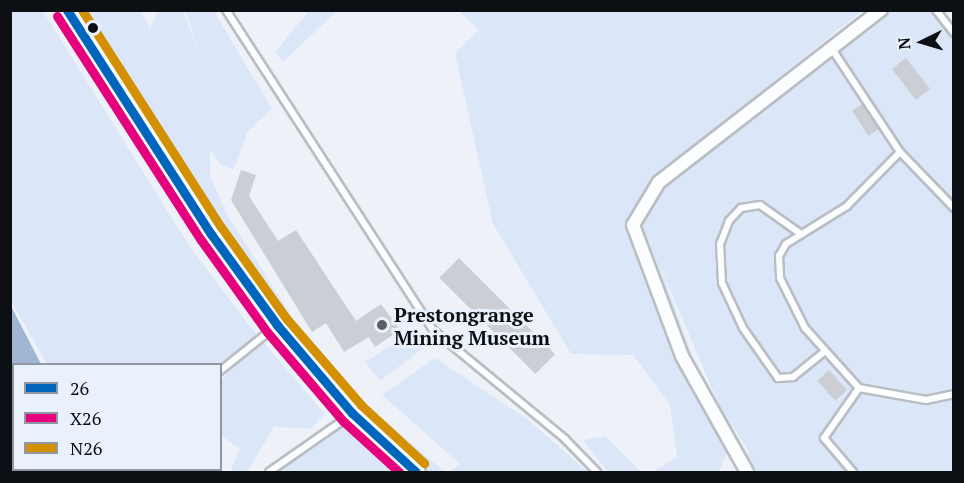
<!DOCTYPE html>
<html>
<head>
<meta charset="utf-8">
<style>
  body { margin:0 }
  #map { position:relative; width:964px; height:483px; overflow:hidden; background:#eef2f8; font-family:"PT Serif",serif }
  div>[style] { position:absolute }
  .green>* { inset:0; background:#dbe7f9 }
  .water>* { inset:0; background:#a1b6d5 }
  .building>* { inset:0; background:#cbcfd5; transform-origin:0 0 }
  .roads { filter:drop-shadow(2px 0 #babec3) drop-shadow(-2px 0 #babec3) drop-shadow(0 2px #babec3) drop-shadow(0 -2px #babec3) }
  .service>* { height:6px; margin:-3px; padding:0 3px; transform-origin:3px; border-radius:3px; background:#fcfdfe }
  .minor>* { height:12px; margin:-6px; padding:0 6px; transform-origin:6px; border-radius:6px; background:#fcfdfe }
  .secondary>* { height:18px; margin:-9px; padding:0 9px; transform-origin:9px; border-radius:9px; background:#fcfdfe }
  .bus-1>* { height:9px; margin:-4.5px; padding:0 4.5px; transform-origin:4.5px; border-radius:4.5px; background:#0065bd }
  .bus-2>* { height:9px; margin:-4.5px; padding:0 4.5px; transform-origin:4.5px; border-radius:4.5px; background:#e5007d }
  .bus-3>* { height:9px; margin:-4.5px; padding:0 4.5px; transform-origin:4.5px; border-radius:4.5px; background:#d49003 }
  .dots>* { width:16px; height:16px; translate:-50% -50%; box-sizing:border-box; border:3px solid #e9f1fd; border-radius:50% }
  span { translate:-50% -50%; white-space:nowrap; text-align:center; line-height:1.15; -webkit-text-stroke:6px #e9f1fd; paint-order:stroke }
  .poi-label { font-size:20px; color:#0c1014; font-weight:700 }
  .left { translate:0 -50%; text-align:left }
  .frame { position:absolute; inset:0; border:12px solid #0c1014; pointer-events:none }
  .legend { position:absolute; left:12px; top:363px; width:210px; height:108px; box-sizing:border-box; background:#e9f1fd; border:2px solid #9197a0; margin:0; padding:8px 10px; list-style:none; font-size:18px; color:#0c1014 }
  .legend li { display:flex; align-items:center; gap:12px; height:30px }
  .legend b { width:30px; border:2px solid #9197a0 }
  .north { position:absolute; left:892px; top:12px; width:60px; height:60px; -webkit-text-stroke:4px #e9f1fd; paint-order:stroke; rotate:265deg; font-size:16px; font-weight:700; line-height:24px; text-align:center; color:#0c1014 }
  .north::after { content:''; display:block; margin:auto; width:21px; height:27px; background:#0c1014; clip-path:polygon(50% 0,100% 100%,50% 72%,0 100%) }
</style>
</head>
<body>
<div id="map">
  <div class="green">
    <i style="clip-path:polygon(11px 11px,43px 11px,190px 247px,253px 330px,325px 414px,310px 429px,274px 427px,247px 472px,230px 472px,240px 448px,221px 436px,220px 382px,237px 362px,231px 355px,219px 364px,47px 364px,11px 301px)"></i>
    <i style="clip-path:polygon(76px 11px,141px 11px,150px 29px,157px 11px,183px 11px,198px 50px,186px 11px,214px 11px,272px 109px,248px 131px,234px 169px,222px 166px,210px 150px,210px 176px,228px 216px,306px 339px,363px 402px,445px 472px,428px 472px,319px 366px,238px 260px)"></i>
    <i style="clip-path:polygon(309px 11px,337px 11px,283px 62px,275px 52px)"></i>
    <i style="clip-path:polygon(459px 11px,862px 11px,708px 134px,799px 84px,892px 11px,931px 11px,954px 38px,953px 472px,750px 472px,741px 458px,749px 452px,719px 405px,660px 266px,727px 452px,719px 472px,652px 472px,677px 457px,670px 405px,633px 355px,571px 354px,493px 224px,455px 53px,479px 30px)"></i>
    <i style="clip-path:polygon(414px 330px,428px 345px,380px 381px,365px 362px)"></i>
    <i style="clip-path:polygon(435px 358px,527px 419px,588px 472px,448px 472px,460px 464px,382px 395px)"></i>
    <i style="clip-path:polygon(342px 421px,406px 472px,274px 472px)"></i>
    <i style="clip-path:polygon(605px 436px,641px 472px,608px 472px,583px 440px)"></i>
  </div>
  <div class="water">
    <i style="clip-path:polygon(11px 306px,41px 364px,14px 364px,14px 470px,130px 472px,11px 472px)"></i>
  </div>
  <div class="building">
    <i style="left:906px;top:58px;width:39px;height:18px;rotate:52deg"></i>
    <i style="left:862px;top:104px;width:30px;height:12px;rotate:57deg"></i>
    <i style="clip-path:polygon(241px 170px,256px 175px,249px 196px,278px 241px,296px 230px,356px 321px,381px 304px,400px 330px,375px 347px,369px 337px,344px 352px,326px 323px,312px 332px,231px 200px)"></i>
    <i style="left:459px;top:258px;width:136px;height:28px;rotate:45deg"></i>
    <i style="left:829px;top:370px;width:27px;height:16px;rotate:48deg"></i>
  </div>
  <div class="roads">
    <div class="service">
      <i style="left:226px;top:10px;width:381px;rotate:57.1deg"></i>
      <i style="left:433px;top:330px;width:171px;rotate:39.5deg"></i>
      <i style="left:565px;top:439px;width:46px;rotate:45.9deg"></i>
      <i style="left:936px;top:10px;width:29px;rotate:52deg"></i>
      <i style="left:832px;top:49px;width:123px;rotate:56.6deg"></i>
      <i style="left:900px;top:152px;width:78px;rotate:46deg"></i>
      <i style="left:900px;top:152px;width:76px;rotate:134.5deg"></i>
      <i style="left:847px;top:206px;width:72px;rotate:148.1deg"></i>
      <i style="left:786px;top:244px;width:14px;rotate:120deg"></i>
      <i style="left:779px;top:256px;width:22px;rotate:87deg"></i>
      <i style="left:780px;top:278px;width:56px;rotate:63.4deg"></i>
      <i style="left:805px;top:328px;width:81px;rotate:48deg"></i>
      <i style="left:859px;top:388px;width:68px;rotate:10.2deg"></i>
      <i style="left:926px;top:400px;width:29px;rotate:-12deg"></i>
      <i style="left:801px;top:234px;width:50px;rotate:-144.7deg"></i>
      <i style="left:760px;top:205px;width:19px;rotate:171deg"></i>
      <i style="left:741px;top:208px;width:18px;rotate:133deg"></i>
      <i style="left:729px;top:221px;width:25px;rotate:111deg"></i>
      <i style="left:720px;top:244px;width:39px;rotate:87deg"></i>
      <i style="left:722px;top:283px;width:50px;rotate:65deg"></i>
      <i style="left:743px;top:328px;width:61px;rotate:55deg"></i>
      <i style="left:778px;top:378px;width:15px;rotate:-4deg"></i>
      <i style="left:793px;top:377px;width:38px;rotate:-39deg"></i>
      <i style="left:220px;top:371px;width:72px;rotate:-38.8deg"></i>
      <i style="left:269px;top:472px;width:101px;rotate:-34.9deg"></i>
      <i style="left:853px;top:472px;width:45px;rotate:-130.5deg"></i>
      <i style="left:824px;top:438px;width:61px;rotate:-55deg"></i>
    </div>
    <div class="minor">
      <i style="left:747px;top:472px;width:133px;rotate:-119.3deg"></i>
      <i style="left:682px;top:356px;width:140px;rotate:-110.5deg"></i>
      <i style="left:633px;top:225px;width:50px;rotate:-58.8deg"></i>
      <i style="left:659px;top:182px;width:281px;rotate:-37.8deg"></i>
    </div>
    <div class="secondary">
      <i style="left:67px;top:10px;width:266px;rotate:57.3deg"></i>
      <i style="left:211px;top:234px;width:112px;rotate:54deg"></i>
      <i style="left:277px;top:325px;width:116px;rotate:49.6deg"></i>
      <i style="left:352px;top:413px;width:87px;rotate:42.7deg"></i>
    </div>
  </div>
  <div class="bus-1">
    <i style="left:67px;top:10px;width:266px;rotate:57.3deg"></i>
    <i style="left:211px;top:234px;width:112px;rotate:54deg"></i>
    <i style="left:277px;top:325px;width:116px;rotate:49.6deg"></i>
    <i style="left:352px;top:413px;width:87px;rotate:42.7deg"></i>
  </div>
  <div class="bus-2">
    <i style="left:57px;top:16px;width:266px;rotate:57.3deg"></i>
    <i style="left:201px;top:240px;width:113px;rotate:54.3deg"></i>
    <i style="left:267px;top:332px;width:117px;rotate:49.5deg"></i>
    <i style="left:343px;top:421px;width:76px;rotate:42.3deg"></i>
  </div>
  <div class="bus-3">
    <i style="left:82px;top:10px;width:258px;rotate:57.4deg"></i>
    <i style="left:221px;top:227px;width:112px;rotate:54.5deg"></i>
    <i style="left:286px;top:318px;width:115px;rotate:49.2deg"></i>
    <i style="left:361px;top:405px;width:86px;rotate:42.6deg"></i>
  </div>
  <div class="dots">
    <i style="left:93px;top:28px;background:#0c1014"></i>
    <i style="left:382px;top:325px;background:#5b5f64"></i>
  </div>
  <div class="poi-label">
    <span class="left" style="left:394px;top:326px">Prestongrange<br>Mining Museum</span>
  </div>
  <div class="frame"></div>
  <ul class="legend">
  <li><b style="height:8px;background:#0065bd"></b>26</li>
  <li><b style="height:8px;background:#e5007d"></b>X26</li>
  <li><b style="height:8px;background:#d49003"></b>N26</li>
  </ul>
  <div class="north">N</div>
</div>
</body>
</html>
